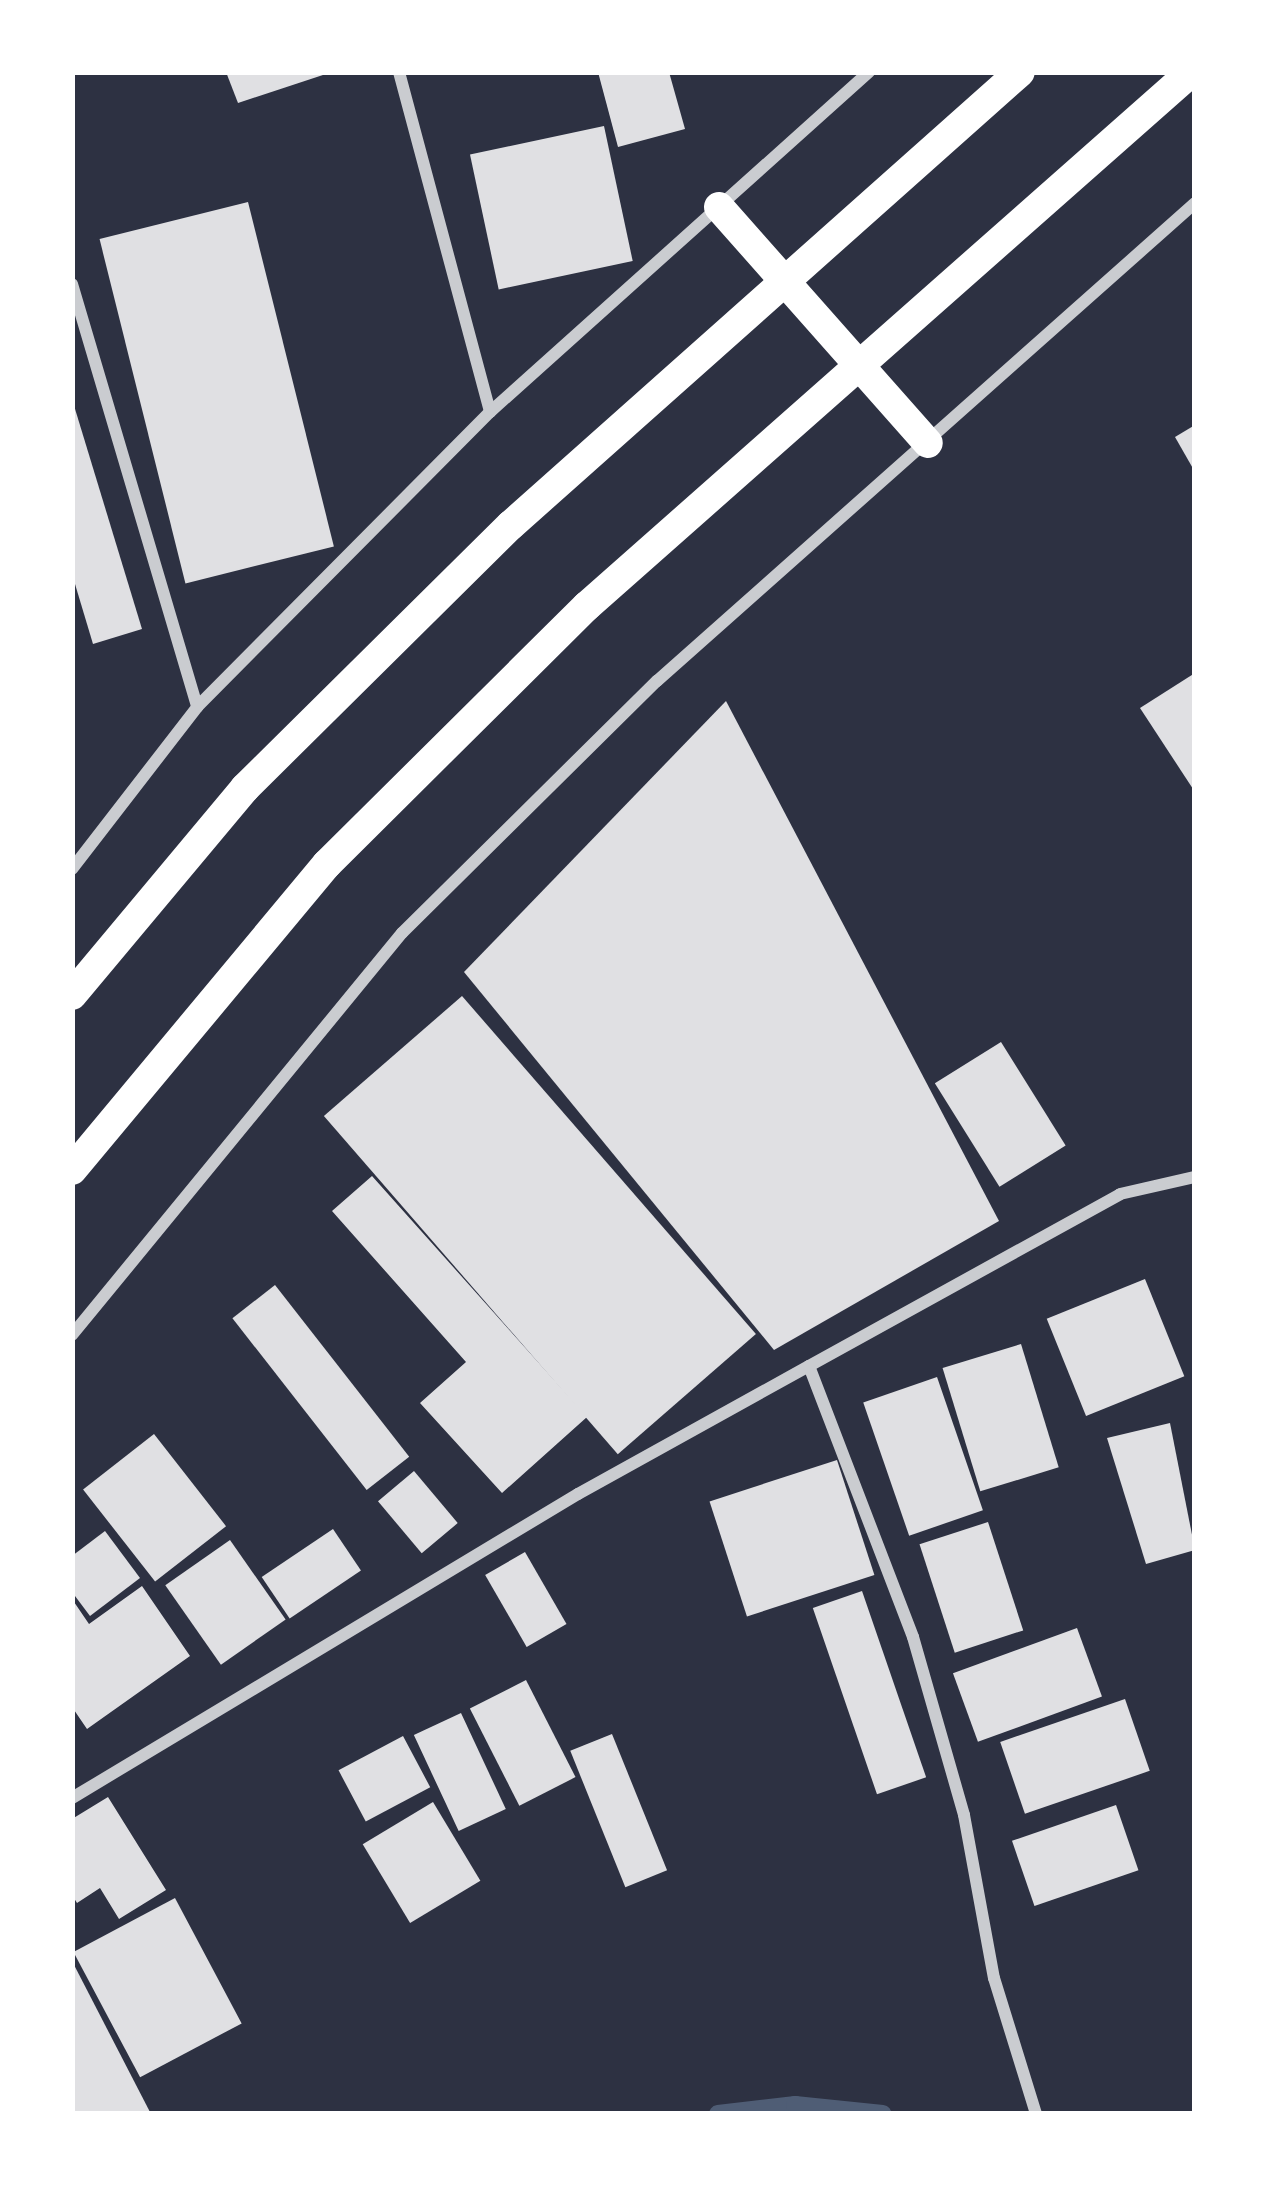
<!DOCTYPE html>
<html>
<head>
<meta charset="utf-8">
<style>
  body { margin:0 }
  #map { position:relative; width:1267px; height:2186px; overflow:hidden; background:#2d3142; font-family:Inter,sans-serif }
  div>[style] { position:absolute }
  .stream>* { height:18px; margin:-9px; padding:0 9px; transform-origin:9px; border-radius:9px; background:#4f5d75 }
  .building>* { inset:0; background:#e0e0e3; transform-origin:0 0 }
  .minor>* { height:12px; margin:-6px; padding:0 6px; transform-origin:6px; border-radius:6px; background:#caccd0 }
  .primary>* { height:30px; margin:-15px; padding:0 15px; transform-origin:15px; border-radius:15px; background:#fff }
  span { translate:-50% -50%; white-space:nowrap; text-align:center; line-height:1.15; -webkit-text-stroke:9px #fff; paint-order:stroke }
  .frame { position:absolute; inset:0; border:75px solid #fff; pointer-events:none }
</style>
</head>
<body>
<div id="map">
  <div class="stream">
    <i style="left:718px;top:2114px;width:78px;rotate:-6.7deg"></i>
    <i style="left:795px;top:2105px;width:88px;rotate:5.8deg"></i>
  </div>
  <div class="building">
    <i style="clip-path:polygon(226px 72px,329px 72px,329px 73px,238px 103px)"></i>
    <i style="clip-path:polygon(598px 72px,669px 72px,685px 129px,618px 147px)"></i>
    <i style="left:604px;top:126px;width:138px;height:137px;rotate:78deg"></i>
    <i style="left:248px;top:202px;width:355px;height:153px;rotate:76deg"></i>
    <i style="clip-path:polygon(72px 399px,142px 629px,93px 644px,72px 574px)"></i>
    <i style="clip-path:polygon(1195px 425px,1195px 472px,1175px 437px)"></i>
    <i style="clip-path:polygon(1195px 673px,1195px 792px,1140px 708px)"></i>
    <i style="clip-path:polygon(726px 701px,999px 1221px,774px 1350px,464px 972px)"></i>
    <i style="left:462px;top:996px;width:448px;height:183px;rotate:49deg"></i>
    <i style="left:1001px;top:1042px;width:122px;height:78px;rotate:58deg"></i>
    <i style="clip-path:polygon(372px 1176px,587px 1417px,502px 1493px,420px 1403px,466px 1362px,332px 1211px)"></i>
    <i style="left:1145px;top:1279px;width:105px;height:106px;rotate:68deg"></i>
    <i style="left:275px;top:1285px;width:218px;height:54px;rotate:52deg"></i>
    <i style="left:1021px;top:1344px;width:129px;height:82px;rotate:73deg"></i>
    <i style="left:937px;top:1377px;width:141px;height:78px;rotate:71deg"></i>
    <i style="clip-path:polygon(1170px 1423px,1195px 1550px,1146px 1564px,1107px 1438px)"></i>
    <i style="left:154px;top:1434px;width:117px;height:90px;rotate:52deg"></i>
    <i style="left:837px;top:1460px;width:121px;height:134px;rotate:72deg"></i>
    <i style="left:414px;top:1471px;width:68px;height:47px;rotate:50deg"></i>
    <i style="left:988px;top:1522px;width:114px;height:72px;rotate:72deg"></i>
    <i style="left:333px;top:1529px;width:50px;height:86px;rotate:56deg"></i>
    <i style="clip-path:polygon(105px 1531px,140px 1578px,90px 1616px,72px 1592px,72px 1556px)"></i>
    <i style="left:230px;top:1540px;width:97px;height:79px;rotate:55deg"></i>
    <i style="left:525px;top:1552px;width:83px;height:46px;rotate:60deg"></i>
    <i style="clip-path:polygon(142px 1586px,190px 1656px,87px 1729px,72px 1707px,72px 1599px,89px 1624px)"></i>
    <i style="left:862px;top:1591px;width:197px;height:52px;rotate:71deg"></i>
    <i style="left:1077px;top:1628px;width:73px;height:132px;rotate:70deg"></i>
    <i style="left:526px;top:1680px;width:109px;height:63px;rotate:63deg"></i>
    <i style="left:1125px;top:1699px;width:76px;height:132px;rotate:71deg"></i>
    <i style="left:461px;top:1713px;width:106px;height:52px;rotate:65deg"></i>
    <i style="left:612px;top:1734px;width:147px;height:45px;rotate:68deg"></i>
    <i style="left:403px;top:1736px;width:58px;height:73px;rotate:62deg"></i>
    <i style="clip-path:polygon(108px 1797px,166px 1890px,119px 1919px,100px 1888px,77px 1903px,72px 1895px,72px 1819px)"></i>
    <i style="left:433px;top:1802px;width:92px;height:82px;rotate:59deg"></i>
    <i style="left:1116px;top:1805px;width:69px;height:110px;rotate:71deg"></i>
    <i style="left:175px;top:1898px;width:142px;height:115px;rotate:62deg"></i>
    <i style="clip-path:polygon(72px 1961px,151px 2114px,72px 2114px)"></i>
  </div>
  <div class="minor">
    <i style="left:399px;top:72px;width:352px;rotate:75deg"></i>
    <i style="left:72px;top:284px;width:441px;rotate:73.5deg"></i>
    <i style="left:72px;top:869px;width:205px;rotate:-52.3deg"></i>
    <i style="left:197px;top:707px;width:416px;rotate:-45.2deg"></i>
    <i style="left:490px;top:412px;width:509px;rotate:-41.9deg"></i>
    <i style="left:72px;top:1335px;width:520px;rotate:-50.62deg"></i>
    <i style="left:402px;top:933px;width:359px;rotate:-44.7deg"></i>
    <i style="left:657px;top:681px;width:720px;rotate:-41.62deg"></i>
    <i style="left:809px;top:1366px;width:290px;rotate:69deg"></i>
    <i style="left:913px;top:1637px;width:185px;rotate:74deg"></i>
    <i style="left:964px;top:1815px;width:166px;rotate:79.6deg"></i>
    <i style="left:994px;top:1978px;width:142px;rotate:72.8deg"></i>
    <i style="left:72px;top:1798px;width:590px;rotate:-31deg"></i>
    <i style="left:578px;top:1494px;width:264px;rotate:-29deg"></i>
    <i style="left:809px;top:1366px;width:355px;rotate:-28.9deg"></i>
    <i style="left:1120px;top:1194px;width:77px;rotate:-12.8deg"></i>
  </div>
  <div class="primary">
    <i style="left:719px;top:207px;width:315px;rotate:48.5deg"></i>
    <i style="left:72px;top:995px;width:270px;rotate:-50.1deg"></i>
    <i style="left:245px;top:788px;width:374px;rotate:-44.7deg"></i>
    <i style="left:511px;top:525px;width:681px;rotate:-41.67deg"></i>
    <i style="left:72px;top:1170px;width:398px;rotate:-50.2deg"></i>
    <i style="left:327px;top:864px;width:366px;rotate:-44.8deg"></i>
    <i style="left:587px;top:606px;width:806px;rotate:-41.48deg"></i>
  </div>
  <div class="frame"></div>
</div>
</body>
</html>
